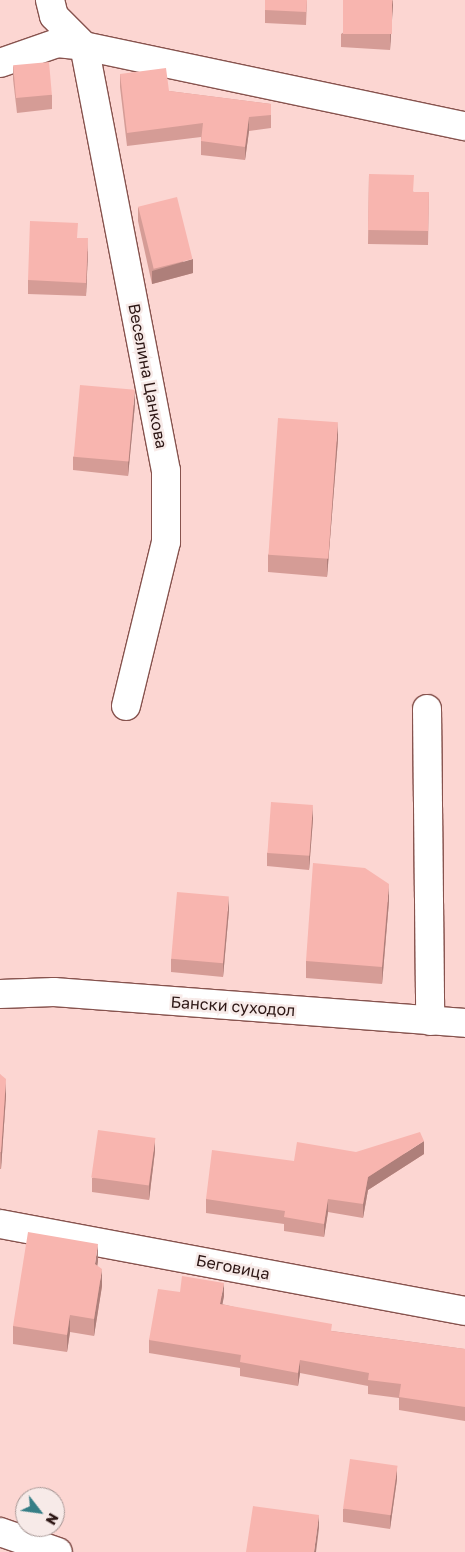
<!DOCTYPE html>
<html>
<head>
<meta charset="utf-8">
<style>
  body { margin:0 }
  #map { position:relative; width:465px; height:1552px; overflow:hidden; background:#fcd6d2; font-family:"Golos Text",sans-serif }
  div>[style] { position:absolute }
  .roads { filter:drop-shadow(1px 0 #87534e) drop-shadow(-1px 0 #87534e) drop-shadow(0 1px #87534e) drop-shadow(0 -1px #87534e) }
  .street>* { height:28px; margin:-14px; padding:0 14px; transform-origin:14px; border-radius:14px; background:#fff }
  .wall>* { inset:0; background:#d59c96 }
  .shaded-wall>* { inset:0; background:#ae7f7a }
  .building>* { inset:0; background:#f8b5af; transform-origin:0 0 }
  span { translate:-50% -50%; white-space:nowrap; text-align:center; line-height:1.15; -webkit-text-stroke:5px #f7eae8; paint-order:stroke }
  .street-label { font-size:16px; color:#2d1715 }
  .north { position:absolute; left:15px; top:1487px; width:50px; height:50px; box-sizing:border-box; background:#f7eae8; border:1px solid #a69694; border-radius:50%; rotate:120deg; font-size:14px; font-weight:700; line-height:20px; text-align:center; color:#2d1715 }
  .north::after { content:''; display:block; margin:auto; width:18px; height:22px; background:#367e86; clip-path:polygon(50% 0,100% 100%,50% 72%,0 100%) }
</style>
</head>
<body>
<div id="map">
  <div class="roads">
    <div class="street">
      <i style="left:50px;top:0;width:16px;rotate:76deg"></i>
      <i style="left:54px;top:16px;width:42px;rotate:45deg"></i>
      <i style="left:0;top:63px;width:60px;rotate:-19.3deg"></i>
      <i style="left:57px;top:43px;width:27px;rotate:6deg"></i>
      <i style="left:126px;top:706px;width:169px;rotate:-76.3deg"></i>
      <i style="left:166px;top:542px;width:71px;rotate:-90deg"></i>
      <i style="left:166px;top:471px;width:433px;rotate:-100.9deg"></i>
      <i style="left:84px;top:46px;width:389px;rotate:11.9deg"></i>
      <i style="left:427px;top:709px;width:312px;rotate:89.4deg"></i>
      <i style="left:0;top:994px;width:54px;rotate:-2.1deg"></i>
      <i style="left:54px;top:992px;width:412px;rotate:4.3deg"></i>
      <i style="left:0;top:1224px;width:473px;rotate:10.6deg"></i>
      <i style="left:0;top:1532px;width:61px;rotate:19deg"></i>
    </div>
  </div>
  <div class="wall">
    <i style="clip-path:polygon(307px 0,306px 25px,265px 23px,265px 10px)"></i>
    <i style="clip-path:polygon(393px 0,390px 50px,341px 47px,341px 34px)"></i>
    <i style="clip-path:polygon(13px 66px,52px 95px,52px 109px,17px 113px,13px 79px)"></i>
    <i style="clip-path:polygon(120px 74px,169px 91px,271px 104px,271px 128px,249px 131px,245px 160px,201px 155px,201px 137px,127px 146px,120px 87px)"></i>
    <i style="clip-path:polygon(369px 174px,414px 192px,429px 192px,428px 245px,368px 244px)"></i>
    <i style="clip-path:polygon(138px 207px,193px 273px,152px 284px,138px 221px)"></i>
    <i style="clip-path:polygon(78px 238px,88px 252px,86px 296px,28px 294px,28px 280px)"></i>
    <i style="clip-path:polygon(135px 404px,128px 476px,73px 470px,73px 457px)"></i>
    <i style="clip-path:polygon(338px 439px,327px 577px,268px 572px,268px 555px)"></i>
    <i style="clip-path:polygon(313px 819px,309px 870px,267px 866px,267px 853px)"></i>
    <i style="clip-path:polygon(389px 901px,382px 984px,306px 978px,306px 961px)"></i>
    <i style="clip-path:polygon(229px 910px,223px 977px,171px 972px,171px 959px)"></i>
    <i style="clip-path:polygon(0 1074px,6px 1096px,1px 1169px,0 1169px)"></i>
    <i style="clip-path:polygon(155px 1151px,149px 1200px,92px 1192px,92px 1178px)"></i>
    <i style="clip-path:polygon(356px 1152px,424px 1154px,368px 1190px,363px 1218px,328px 1212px,324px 1237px,284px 1231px,284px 1224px,206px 1213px,206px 1199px,294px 1161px)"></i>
    <i style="clip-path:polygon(98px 1261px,97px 1266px,102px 1286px,94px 1336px,70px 1332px,67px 1352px,13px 1344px,13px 1326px)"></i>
    <i style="clip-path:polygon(180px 1292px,224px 1296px,222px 1304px,332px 1331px,465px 1349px,465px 1421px,399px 1410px,399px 1398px,368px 1394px,368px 1386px,300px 1373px,298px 1386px,240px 1376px,240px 1368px,149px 1353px,149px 1340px)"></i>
    <i style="clip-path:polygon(397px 1479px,390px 1529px,343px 1522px,343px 1509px)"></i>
  </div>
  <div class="shaded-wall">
    <i style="clip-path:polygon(392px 0,393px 5px,390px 50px,390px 37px)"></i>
    <i style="clip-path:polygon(249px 117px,249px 131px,245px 160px,245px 147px)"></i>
    <i style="clip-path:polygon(88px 238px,88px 252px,86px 296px,86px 283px)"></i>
    <i style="clip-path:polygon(193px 259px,193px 273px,152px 284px,152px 271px)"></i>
    <i style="clip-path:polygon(135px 390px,135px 404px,128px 476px,128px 462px)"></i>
    <i style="clip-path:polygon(338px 422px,338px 439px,327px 577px,327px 560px)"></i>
    <i style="clip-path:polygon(313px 805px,313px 819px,309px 870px,309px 856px)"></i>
    <i style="clip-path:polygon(389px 884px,389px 901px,382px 984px,382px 967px)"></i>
    <i style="clip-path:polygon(229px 897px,229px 910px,223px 977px,223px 963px)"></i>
    <i style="clip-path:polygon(6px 1079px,6px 1096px,1px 1169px,1px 1152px)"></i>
    <i style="clip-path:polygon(155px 1138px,155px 1151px,149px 1200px,149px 1186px)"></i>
    <i style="clip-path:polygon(424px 1141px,424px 1154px,368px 1190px,363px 1218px,363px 1204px,368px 1177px)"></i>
    <i style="clip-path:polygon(328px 1199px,328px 1212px,324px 1237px,324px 1224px)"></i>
    <i style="clip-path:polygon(98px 1244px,98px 1261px,95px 1281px,95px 1264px)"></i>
    <i style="clip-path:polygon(102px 1269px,102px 1286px,94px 1336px,94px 1319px)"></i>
    <i style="clip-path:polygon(224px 1283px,224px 1296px,220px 1317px,220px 1304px)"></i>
    <i style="clip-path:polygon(70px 1315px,70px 1332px,67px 1352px,67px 1335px)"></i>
    <i style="clip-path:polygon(300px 1360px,300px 1373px,298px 1386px,298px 1373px)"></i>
    <i style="clip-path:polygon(397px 1466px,397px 1479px,390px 1529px,390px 1516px)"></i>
    <i style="clip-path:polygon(319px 1515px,319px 1528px,316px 1552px,314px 1552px)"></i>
  </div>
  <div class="building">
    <i style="clip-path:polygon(265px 0,307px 0,306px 12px,265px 10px)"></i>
    <i style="left:343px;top:0;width:49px;height:34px"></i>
    <i style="left:49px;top:62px;width:33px;height:36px;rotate:85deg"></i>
    <i style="clip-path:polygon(166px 68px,169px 91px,271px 104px,271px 115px,249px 117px,245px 147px,201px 141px,203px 123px,127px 133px,120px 74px)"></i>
    <i style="clip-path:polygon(369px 174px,414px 175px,413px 192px,429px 192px,428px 231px,368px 230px)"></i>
    <i style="left:177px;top:197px;width:64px;height:40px;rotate:76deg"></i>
    <i style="clip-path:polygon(30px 221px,78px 223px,77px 238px,88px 238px,86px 283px,28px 280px)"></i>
    <i style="left:80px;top:385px;width:55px;height:72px;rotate:5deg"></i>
    <i style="left:278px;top:418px;width:60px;height:137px;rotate:4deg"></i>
    <i style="left:271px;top:802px;width:42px;height:51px;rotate:4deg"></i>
    <i style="clip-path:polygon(313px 863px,365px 868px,389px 884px,382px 967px,306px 961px)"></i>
    <i style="left:177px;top:892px;width:52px;height:67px;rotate:5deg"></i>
    <i style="clip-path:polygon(0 1074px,6px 1079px,1px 1152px,0 1152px)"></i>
    <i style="left:98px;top:1130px;width:58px;height:48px;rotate:8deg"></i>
    <i style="clip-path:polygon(420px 1132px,424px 1141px,368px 1177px,363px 1204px,328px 1199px,324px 1224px,284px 1217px,285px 1211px,206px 1199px,212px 1150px,294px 1161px,297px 1142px,356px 1152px)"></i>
    <i style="clip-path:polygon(28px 1232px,98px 1244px,95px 1264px,102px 1269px,94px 1319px,70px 1315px,67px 1335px,13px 1326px)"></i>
    <i style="clip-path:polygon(182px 1276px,224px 1283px,220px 1304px,332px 1324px,331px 1331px,465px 1349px,465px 1407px,399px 1397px,401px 1384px,368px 1380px,369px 1373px,300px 1360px,298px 1373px,240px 1362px,241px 1355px,149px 1340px,158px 1289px,180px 1292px)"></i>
    <i style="left:350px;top:1459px;width:48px;height:50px;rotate:8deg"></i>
    <i style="clip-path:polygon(253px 1506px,319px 1515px,314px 1552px,246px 1552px)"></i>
  </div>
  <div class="street-label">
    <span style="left:148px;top:376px;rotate:79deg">Веселина Цанкова</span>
    <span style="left:233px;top:1006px;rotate:4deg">Бански суходол</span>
    <span style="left:233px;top:1267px;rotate:11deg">Беговица</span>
  </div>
  <div class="north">N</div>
</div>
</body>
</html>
